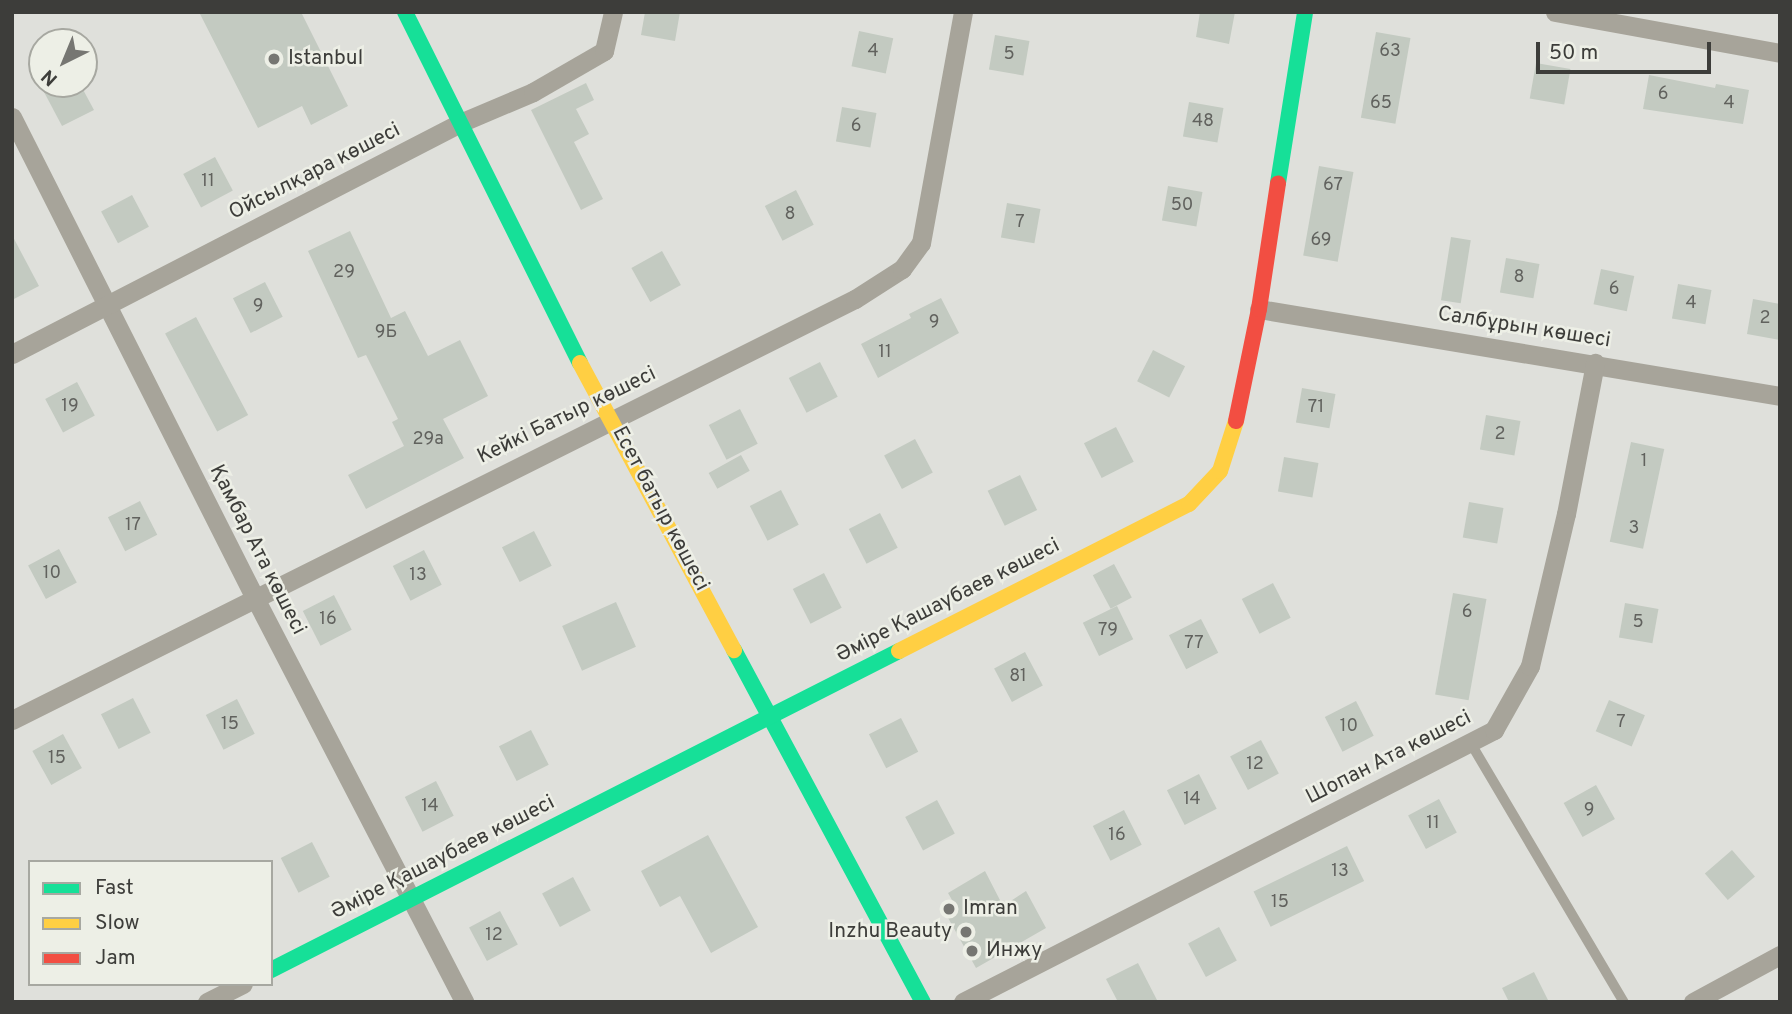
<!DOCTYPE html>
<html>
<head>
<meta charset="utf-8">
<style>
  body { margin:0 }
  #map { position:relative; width:1792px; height:1014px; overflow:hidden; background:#dfe0db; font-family:Overpass,sans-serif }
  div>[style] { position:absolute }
  .building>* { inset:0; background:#c3cac1; transform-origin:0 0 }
  .lane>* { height:10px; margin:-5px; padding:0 5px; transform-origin:5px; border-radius:5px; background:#a7a49a }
  .street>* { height:19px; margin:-9.5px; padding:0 9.5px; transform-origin:9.5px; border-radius:9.5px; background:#a7a49a }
  .fast>* { height:16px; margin:-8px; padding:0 8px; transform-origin:8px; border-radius:8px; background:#16e098 }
  .slow>* { height:16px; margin:-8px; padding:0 8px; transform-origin:8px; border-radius:8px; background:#ffcf43 }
  .jam>* { height:16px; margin:-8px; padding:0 8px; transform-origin:8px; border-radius:8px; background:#f24e42 }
  .dots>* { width:19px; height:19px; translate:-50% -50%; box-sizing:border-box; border:4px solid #edefe6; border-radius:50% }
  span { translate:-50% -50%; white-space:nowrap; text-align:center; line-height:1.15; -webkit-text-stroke:5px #edefe6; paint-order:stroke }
  .number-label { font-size:18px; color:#61625e }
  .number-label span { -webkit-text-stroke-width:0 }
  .poi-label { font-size:21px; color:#3d3d3a }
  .left { translate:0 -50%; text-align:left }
  .right { translate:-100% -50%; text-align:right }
  .street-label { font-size:21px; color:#3d3d3a }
  .frame { position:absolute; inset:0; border:14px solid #3d3d3a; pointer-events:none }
  .legend { position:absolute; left:28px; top:860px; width:245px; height:126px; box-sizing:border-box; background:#edefe6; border:2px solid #a7a8a1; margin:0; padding:9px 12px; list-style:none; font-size:21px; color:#3d3d3a }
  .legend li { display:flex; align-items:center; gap:14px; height:35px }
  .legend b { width:35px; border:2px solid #a7a8a1 }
  .north { position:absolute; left:28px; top:28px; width:70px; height:70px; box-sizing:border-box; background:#edefe6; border:2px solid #a7a8a1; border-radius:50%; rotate:223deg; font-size:19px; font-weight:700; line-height:28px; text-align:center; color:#3d3d3a }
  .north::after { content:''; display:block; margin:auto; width:24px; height:32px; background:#767672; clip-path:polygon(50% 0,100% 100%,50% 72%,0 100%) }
  .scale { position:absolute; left:1536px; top:42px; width:175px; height:32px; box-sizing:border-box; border:4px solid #3d3d3a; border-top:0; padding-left:9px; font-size:21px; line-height:24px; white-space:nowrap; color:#3d3d3a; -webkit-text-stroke:5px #edefe6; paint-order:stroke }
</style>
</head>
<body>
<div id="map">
  <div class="building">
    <i style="clip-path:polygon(199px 12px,301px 12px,348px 106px,311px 125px,302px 106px,258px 128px)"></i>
    <i style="clip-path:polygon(645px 12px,680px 12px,675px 41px,641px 35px)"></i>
    <i style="clip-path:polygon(1200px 12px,1235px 12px,1229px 44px,1196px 37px)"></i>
    <i style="left:859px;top:31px;width:35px;height:36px;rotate:12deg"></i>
    <i style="left:1376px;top:32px;width:35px;height:87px;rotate:10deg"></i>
    <i style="left:995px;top:35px;width:35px;height:35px;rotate:10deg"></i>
    <i style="left:1536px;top:63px;width:35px;height:36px;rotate:10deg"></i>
    <i style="clip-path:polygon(1649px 75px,1715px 88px,1716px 84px,1749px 90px,1743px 124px,1643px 109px)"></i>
    <i style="clip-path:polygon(586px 83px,594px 100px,576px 109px,589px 134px,574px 142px,603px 199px,581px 210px,531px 110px)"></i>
    <i style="clip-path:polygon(59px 84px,80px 84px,94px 110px,62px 126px,44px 92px)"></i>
    <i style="left:1189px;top:102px;width:35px;height:35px;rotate:10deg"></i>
    <i style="left:842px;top:107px;width:35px;height:35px;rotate:10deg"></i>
    <i style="left:215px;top:157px;width:38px;height:36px;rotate:62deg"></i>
    <i style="left:1319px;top:166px;width:35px;height:91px;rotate:10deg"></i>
    <i style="left:1168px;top:186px;width:35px;height:35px;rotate:10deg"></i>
    <i style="left:796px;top:190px;width:39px;height:35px;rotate:63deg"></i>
    <i style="left:132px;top:195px;width:36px;height:35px;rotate:62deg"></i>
    <i style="left:1007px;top:203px;width:34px;height:35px;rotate:10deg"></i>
    <i style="clip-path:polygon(350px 231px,391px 318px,405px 311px,428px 356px,460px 340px,488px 396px,443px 419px,464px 458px,366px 509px,348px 475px,404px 446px,392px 422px,398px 419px,366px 355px,358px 358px,308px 251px)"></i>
    <i style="clip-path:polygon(12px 235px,39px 286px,12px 300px)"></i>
    <i style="left:1451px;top:237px;width:20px;height:64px;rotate:9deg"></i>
    <i style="left:662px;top:251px;width:39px;height:35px;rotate:61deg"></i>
    <i style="left:1506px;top:258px;width:34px;height:35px;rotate:10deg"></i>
    <i style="left:1601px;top:269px;width:34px;height:36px;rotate:12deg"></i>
    <i style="left:265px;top:282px;width:39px;height:36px;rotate:63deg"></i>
    <i style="left:1678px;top:284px;width:34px;height:35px;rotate:10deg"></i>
    <i style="clip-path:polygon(941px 298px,959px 333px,878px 378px,861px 344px,911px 318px,909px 314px)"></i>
    <i style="clip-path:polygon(1753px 299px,1780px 304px,1780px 340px,1747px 334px)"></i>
    <i style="left:196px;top:317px;width:111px;height:35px;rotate:62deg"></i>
    <i style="left:1153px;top:350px;width:36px;height:35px;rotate:27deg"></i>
    <i style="left:820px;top:362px;width:39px;height:35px;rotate:63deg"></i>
    <i style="left:77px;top:382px;width:38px;height:36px;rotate:62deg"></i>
    <i style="left:1302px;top:388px;width:34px;height:35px;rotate:10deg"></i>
    <i style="left:740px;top:409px;width:39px;height:35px;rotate:63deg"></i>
    <i style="left:1486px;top:415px;width:35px;height:35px;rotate:10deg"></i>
    <i style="left:1116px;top:427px;width:39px;height:36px;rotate:63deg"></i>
    <i style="left:915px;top:439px;width:38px;height:35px;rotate:62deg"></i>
    <i style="left:1631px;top:442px;width:34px;height:102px;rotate:12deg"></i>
    <i style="left:741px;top:455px;width:18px;height:37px;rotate:61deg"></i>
    <i style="left:1284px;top:457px;width:35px;height:35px;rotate:10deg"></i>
    <i style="left:1020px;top:475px;width:39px;height:36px;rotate:64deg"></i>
    <i style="left:781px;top:490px;width:39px;height:35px;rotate:63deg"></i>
    <i style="left:140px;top:501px;width:38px;height:36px;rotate:63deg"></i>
    <i style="left:1469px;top:502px;width:35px;height:36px;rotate:10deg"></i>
    <i style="left:880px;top:513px;width:39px;height:35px;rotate:63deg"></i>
    <i style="left:534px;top:531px;width:39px;height:36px;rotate:63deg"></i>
    <i style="left:59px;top:549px;width:38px;height:35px;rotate:62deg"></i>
    <i style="left:424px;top:550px;width:39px;height:35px;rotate:63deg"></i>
    <i style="left:1114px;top:564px;width:38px;height:24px;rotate:62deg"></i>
    <i style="left:824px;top:573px;width:39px;height:35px;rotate:63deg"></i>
    <i style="left:1273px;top:583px;width:39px;height:35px;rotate:63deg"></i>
    <i style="left:1453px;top:593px;width:34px;height:103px;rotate:10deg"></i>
    <i style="left:334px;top:595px;width:39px;height:35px;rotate:63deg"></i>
    <i style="left:616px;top:602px;width:49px;height:59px;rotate:66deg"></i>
    <i style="left:1625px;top:603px;width:34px;height:35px;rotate:10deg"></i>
    <i style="left:1117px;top:606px;width:37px;height:38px;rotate:64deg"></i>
    <i style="left:1201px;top:619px;width:38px;height:36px;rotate:63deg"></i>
    <i style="left:1025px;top:652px;width:38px;height:35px;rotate:62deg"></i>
    <i style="left:133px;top:698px;width:39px;height:36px;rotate:63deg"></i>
    <i style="left:237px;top:699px;width:39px;height:35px;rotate:63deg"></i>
    <i style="left:1609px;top:700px;width:39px;height:34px;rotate:23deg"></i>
    <i style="left:1356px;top:701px;width:39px;height:35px;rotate:63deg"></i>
    <i style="left:901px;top:718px;width:38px;height:36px;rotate:63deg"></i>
    <i style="left:531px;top:730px;width:39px;height:36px;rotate:63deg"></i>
    <i style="left:63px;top:734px;width:39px;height:35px;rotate:61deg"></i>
    <i style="left:1261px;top:740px;width:38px;height:35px;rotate:62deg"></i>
    <i style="left:1199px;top:774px;width:39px;height:36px;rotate:63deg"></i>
    <i style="left:436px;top:781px;width:39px;height:35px;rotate:63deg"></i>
    <i style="left:1596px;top:785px;width:39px;height:37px;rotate:61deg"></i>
    <i style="left:1439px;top:799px;width:38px;height:35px;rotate:62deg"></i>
    <i style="left:937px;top:800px;width:38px;height:36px;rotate:62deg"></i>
    <i style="left:1124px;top:810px;width:39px;height:35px;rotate:63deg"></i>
    <i style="clip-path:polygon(708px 835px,758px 927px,711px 953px,680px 896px,660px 907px,641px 871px)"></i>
    <i style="left:312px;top:842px;width:39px;height:35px;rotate:63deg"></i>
    <i style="left:1347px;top:846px;width:39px;height:104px;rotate:64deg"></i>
    <i style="left:1732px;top:850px;width:35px;height:36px;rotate:49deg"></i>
    <i style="clip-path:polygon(985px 871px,1003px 906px,1026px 891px,1046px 928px,976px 968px,942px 907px,952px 900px,948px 893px)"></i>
    <i style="left:573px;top:877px;width:38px;height:35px;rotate:62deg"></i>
    <i style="left:500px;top:911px;width:38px;height:35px;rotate:62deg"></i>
    <i style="left:1219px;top:927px;width:38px;height:35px;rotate:62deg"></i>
    <i style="clip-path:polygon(1138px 963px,1158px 1002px,1118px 1002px,1106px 979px)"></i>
    <i style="clip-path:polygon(1534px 972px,1549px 1002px,1509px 1002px,1502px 988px)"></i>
  </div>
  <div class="lane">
    <i style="left:1470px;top:742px;width:302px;rotate:59.4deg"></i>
  </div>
  <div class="street">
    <i style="left:1555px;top:12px;width:229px;rotate:10.3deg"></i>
    <i style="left:12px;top:117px;width:539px;rotate:63.2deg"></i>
    <i style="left:255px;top:598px;width:455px;rotate:62.6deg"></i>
    <i style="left:1259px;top:309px;width:528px;rotate:9.48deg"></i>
    <i style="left:12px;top:354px;width:504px;rotate:-27.28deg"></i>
    <i style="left:460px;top:123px;width:79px;rotate:-23deg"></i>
    <i style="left:533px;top:92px;width:82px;rotate:-30deg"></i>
    <i style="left:604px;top:51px;width:40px;rotate:-77deg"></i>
    <i style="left:12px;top:720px;width:942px;rotate:-26.54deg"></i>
    <i style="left:855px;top:299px;width:56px;rotate:-32.6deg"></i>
    <i style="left:902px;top:269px;width:32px;rotate:-54deg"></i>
    <i style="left:921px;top:243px;width:235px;rotate:-79.7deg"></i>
    <i style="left:207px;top:1002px;width:40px;rotate:-26.6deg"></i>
    <i style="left:963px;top:1002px;width:597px;rotate:-27.12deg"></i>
    <i style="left:1494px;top:730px;width:73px;rotate:-60.6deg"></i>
    <i style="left:1530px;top:666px;width:156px;rotate:-76.7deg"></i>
    <i style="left:1566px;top:514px;width:154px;rotate:-79.1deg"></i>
    <i style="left:1693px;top:1002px;width:99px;rotate:-28.4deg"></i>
  </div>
  <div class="fast">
    <i style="left:405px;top:12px;width:392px;rotate:63.5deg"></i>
    <i style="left:1278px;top:183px;width:173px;rotate:-81deg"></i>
    <i style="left:734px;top:650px;width:400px;rotate:61.8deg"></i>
    <i style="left:271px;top:970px;width:704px;rotate:-26.93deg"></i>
  </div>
  <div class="slow">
    <i style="left:580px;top:363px;width:326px;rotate:61.8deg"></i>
    <i style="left:899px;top:651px;width:325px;rotate:-26.9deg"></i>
    <i style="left:1189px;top:504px;width:45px;rotate:-46.8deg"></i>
    <i style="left:1220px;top:471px;width:52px;rotate:-72.3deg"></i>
  </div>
  <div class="jam">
    <i style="left:1236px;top:421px;width:114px;rotate:-78.4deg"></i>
    <i style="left:1259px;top:309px;width:127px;rotate:-81.4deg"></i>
  </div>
  <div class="dots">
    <i style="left:274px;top:59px;background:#767672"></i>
    <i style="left:949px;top:909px;background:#767672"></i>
    <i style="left:966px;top:932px;background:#767672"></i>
    <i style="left:972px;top:951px;background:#767672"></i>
  </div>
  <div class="number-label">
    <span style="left:873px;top:52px">4</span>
    <span style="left:1390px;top:52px">63</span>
    <span style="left:1009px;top:55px">5</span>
    <span style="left:1663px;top:95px">6</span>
    <span style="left:1381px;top:104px">65</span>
    <span style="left:1729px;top:104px">4</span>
    <span style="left:1203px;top:122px">48</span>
    <span style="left:856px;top:127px">6</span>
    <span style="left:208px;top:182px">11</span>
    <span style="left:1333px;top:186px">67</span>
    <span style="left:1182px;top:206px">50</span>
    <span style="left:790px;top:215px">8</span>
    <span style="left:1020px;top:223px">7</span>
    <span style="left:1321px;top:241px">69</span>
    <span style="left:344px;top:273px">29</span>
    <span style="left:1519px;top:278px">8</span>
    <span style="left:1614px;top:290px">6</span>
    <span style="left:1691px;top:304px">4</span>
    <span style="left:258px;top:307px">9</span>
    <span style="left:1765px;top:319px">2</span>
    <span style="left:934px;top:323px">9</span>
    <span style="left:386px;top:333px">9Б</span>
    <span style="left:885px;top:353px">11</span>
    <span style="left:70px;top:407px">19</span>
    <span style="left:1316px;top:408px">71</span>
    <span style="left:1500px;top:435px">2</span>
    <span style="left:428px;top:440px">29а</span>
    <span style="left:1644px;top:462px">1</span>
    <span style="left:133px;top:526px">17</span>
    <span style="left:1634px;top:529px">3</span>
    <span style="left:52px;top:574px">10</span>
    <span style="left:418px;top:576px">13</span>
    <span style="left:1467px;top:613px">6</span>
    <span style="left:328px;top:620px">16</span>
    <span style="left:1638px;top:623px">5</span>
    <span style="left:1108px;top:631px">79</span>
    <span style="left:1194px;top:644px">77</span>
    <span style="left:1018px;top:677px">81</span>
    <span style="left:1621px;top:723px">7</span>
    <span style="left:230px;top:725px">15</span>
    <span style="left:1349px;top:727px">10</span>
    <span style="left:57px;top:759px">15</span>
    <span style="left:1255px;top:765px">12</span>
    <span style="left:1192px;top:800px">14</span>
    <span style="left:430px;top:807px">14</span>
    <span style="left:1589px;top:811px">9</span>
    <span style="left:1433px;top:824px">11</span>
    <span style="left:1117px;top:836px">16</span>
    <span style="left:1340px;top:872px">13</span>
    <span style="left:1280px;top:903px">15</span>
    <span style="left:494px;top:936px">12</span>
  </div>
  <div class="poi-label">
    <span class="left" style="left:288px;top:59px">Istanbul</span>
    <span class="left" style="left:963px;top:909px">Imran</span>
    <span class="right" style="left:952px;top:932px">Inzhu Beauty</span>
    <span class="left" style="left:986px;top:951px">Инжу</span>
  </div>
  <div class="street-label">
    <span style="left:315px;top:172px;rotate:-27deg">Ойсылқара көшесі</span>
    <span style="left:1524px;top:328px;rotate:9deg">Салбұрын көшесі</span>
    <span style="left:567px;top:416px;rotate:-26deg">Кейкі Батыр көшесі</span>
    <span style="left:660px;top:509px;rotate:62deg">Есет батыр көшесі</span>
    <span style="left:257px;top:550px;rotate:63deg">Қамбар Ата көшесі</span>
    <span style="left:948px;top:601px;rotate:-27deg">Әміре Қашаубаев көшесі</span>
    <span style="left:1389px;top:758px;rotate:-27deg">Шопан Ата көшесі</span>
    <span style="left:443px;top:858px;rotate:-27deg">Әміре Қашаубаев көшесі</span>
  </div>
  <div class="frame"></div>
  <ul class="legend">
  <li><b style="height:9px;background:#16e098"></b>Fast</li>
  <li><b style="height:9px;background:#ffcf43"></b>Slow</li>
  <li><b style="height:9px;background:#f24e42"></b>Jam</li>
  </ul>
  <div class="north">N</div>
  <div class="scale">50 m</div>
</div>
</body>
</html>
